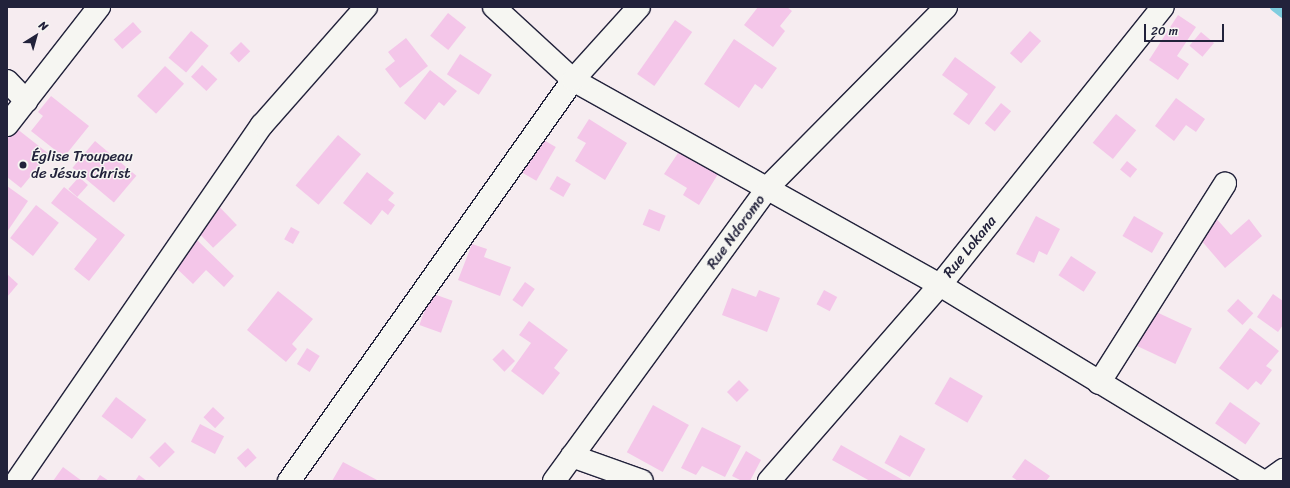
<!DOCTYPE html>
<html>
<head>
<meta charset="utf-8">
<style>
  body { margin:0 }
  #map { position:relative; width:1290px; height:488px; overflow:hidden; background:#f6ecf0; font-family:Sriracha,sans-serif }
  div>[style] { position:absolute }
  .stream>* { height:8px; margin:-4px; padding:0 4px; transform-origin:4px; border-radius:4px; background:#80cddf }
  .building>* { inset:0; background:#f4c6e9; transform-origin:0 0 }
  .roads { filter:drop-shadow(1px 0 #22223b) drop-shadow(-1px 0 #22223b) drop-shadow(0 1px #22223b) drop-shadow(0 -1px #22223b) }
  .street>* { height:22px; margin:-11px; padding:0 11px; transform-origin:11px; border-radius:11px; background:#f6f6f2 }
  .secondary>* { height:22px; margin:-11px; padding:0 11px; transform-origin:11px; border-radius:11px; background:#f6f6f2 }
  .dots>* { width:11px; height:11px; translate:-50% -50%; box-sizing:border-box; border:2px solid #f6f6f2; border-radius:50% }
  span { translate:-50% -50%; white-space:nowrap; text-align:center; line-height:1.15; -webkit-text-stroke:3px #f6f6f2; paint-order:stroke }
  .poi-label { font-size:15px; color:#22223b }
  .left { translate:0 -50%; text-align:left }
  .street-label { font-size:15px; color:#22223b }
  .frame { position:absolute; inset:0; border:8px solid #22223b; pointer-events:none }
  .north { position:absolute; left:16px; top:16px; width:40px; height:40px; -webkit-text-stroke:3px #f6f6f2; paint-order:stroke; rotate:37deg; font-size:11px; font-weight:700; line-height:16px; text-align:center; color:#22223b }
  .north::after { content:''; display:block; margin:auto; width:14px; height:18px; background:#22223b; clip-path:polygon(50% 0,100% 100%,50% 72%,0 100%) }
  .scale { position:absolute; left:1144px; top:24px; width:80px; height:18px; box-sizing:border-box; border:2px solid #22223b; border-top:0; padding-left:5px; font-size:12px; line-height:14px; white-space:nowrap; color:#22223b; -webkit-text-stroke:3px #f6f6f2; paint-order:stroke }
</style>
</head>
<body>
<div id="map">
  <div class="stream">
    <i style="left:1274px;top:7px;width:11px;rotate:38deg"></i>
  </div>
  <div class="building">
    <i style="clip-path:polygon(758px 7px,787px 7px,792px 11px,780px 26px,785px 31px,773px 47px,744px 25px)"></i>
    <i style="left:448px;top:13px;width:23px;height:29px;rotate:38deg"></i>
    <i style="clip-path:polygon(1178px 15px,1196px 27px,1177px 56px,1189px 64px,1178px 80px,1149px 60px)"></i>
    <i style="left:675px;top:20px;width:21px;height:66px;rotate:35deg"></i>
    <i style="left:133px;top:22px;width:13px;height:26px;rotate:48deg"></i>
    <i style="left:191px;top:31px;width:23px;height:35px;rotate:40deg"></i>
    <i style="left:1030px;top:31px;width:15px;height:30px;rotate:42deg"></i>
    <i style="left:1201px;top:32px;width:17px;height:18px;rotate:40deg"></i>
    <i style="clip-path:polygon(406px 38px,428px 66px,400px 88px,385px 69px,395px 61px,388px 52px)"></i>
    <i style="clip-path:polygon(734px 39px,777px 68px,762px 89px,755px 84px,739px 108px,704px 84px)"></i>
    <i style="left:241px;top:42px;width:13px;height:16px;rotate:45deg"></i>
    <i style="left:460px;top:54px;width:38px;height:24px;rotate:33deg"></i>
    <i style="clip-path:polygon(955px 57px,996px 87px,969px 125px,953px 114px,968px 94px,942px 75px)"></i>
    <i style="left:202px;top:65px;width:21px;height:16px;rotate:43deg"></i>
    <i style="left:165px;top:66px;width:26px;height:41px;rotate:43deg"></i>
    <i style="clip-path:polygon(430px 70px,457px 91px,444px 106px,439px 102px,425px 120px,404px 103px)"></i>
    <i style="clip-path:polygon(51px 96px,89px 126px,64px 157px,31px 131px,43px 116px,38px 112px)"></i>
    <i style="clip-path:polygon(1176px 98px,1205px 119px,1196px 132px,1186px 125px,1174px 141px,1155px 126px)"></i>
    <i style="left:1001px;top:103px;width:13px;height:26px;rotate:39deg"></i>
    <i style="left:1116px;top:114px;width:26px;height:37px;rotate:39deg"></i>
    <i style="clip-path:polygon(589px 119px,627px 143px,605px 180px,575px 161px,586px 143px,577px 138px)"></i>
    <i style="clip-path:polygon(7px 121px,49px 154px,21px 188px,7px 177px)"></i>
    <i style="left:338px;top:135px;width:30px;height:66px;rotate:40deg"></i>
    <i style="left:535px;top:135px;width:24px;height:39px;rotate:30deg"></i>
    <i style="left:95px;top:141px;width:54px;height:35px;rotate:40deg"></i>
    <i style="clip-path:polygon(680px 150px,718px 174px,699px 205px,683px 195px,687px 188px,664px 174px)"></i>
    <i style="left:1127px;top:161px;width:13px;height:11px;rotate:39deg"></i>
    <i style="clip-path:polygon(367px 172px,394px 193px,388px 200px,395px 205px,388px 215px,382px 210px,371px 225px,343px 203px)"></i>
    <i style="left:557px;top:176px;width:16px;height:15px;rotate:30deg"></i>
    <i style="left:79px;top:177px;width:12px;height:16px;rotate:42deg"></i>
    <i style="clip-path:polygon(7px 186px,28px 201px,7px 232px)"></i>
    <i style="clip-path:polygon(64px 187px,125px 235px,89px 281px,74px 269px,97px 239px,51px 203px)"></i>
    <i style="left:207px;top:194px;width:43px;height:33px;rotate:46deg"></i>
    <i style="left:36px;top:205px;width:29px;height:42px;rotate:38deg"></i>
    <i style="left:649px;top:209px;width:18px;height:17px;rotate:22deg"></i>
    <i style="clip-path:polygon(1036px 216px,1060px 229px,1047px 255px,1039px 251px,1034px 263px,1016px 254px)"></i>
    <i style="left:1134px;top:216px;width:34px;height:23px;rotate:30deg"></i>
    <i style="clip-path:polygon(1214px 216px,1231px 235px,1249px 219px,1262px 236px,1225px 268px,1194px 232px)"></i>
    <i style="left:291px;top:227px;width:10px;height:14px;rotate:29deg"></i>
    <i style="clip-path:polygon(197px 240px,234px 276px,224px 287px,206px 270px,193px 284px,173px 265px)"></i>
    <i style="clip-path:polygon(472px 244px,487px 249px,484px 257px,511px 267px,500px 296px,458px 280px)"></i>
    <i style="left:1071px;top:256px;width:30px;height:23px;rotate:33deg"></i>
    <i style="clip-path:polygon(7px 274px,18px 284px,7px 297px)"></i>
    <i style="left:525px;top:282px;width:12px;height:22px;rotate:35deg"></i>
    <i style="clip-path:polygon(732px 288px,756px 297px,759px 290px,780px 298px,767px 332px,722px 315px)"></i>
    <i style="left:824px;top:290px;width:15px;height:16px;rotate:28deg"></i>
    <i style="clip-path:polygon(278px 291px,313px 319px,292px 344px,297px 349px,286px 362px,247px 330px)"></i>
    <i style="left:431px;top:293px;width:23px;height:34px;rotate:20deg"></i>
    <i style="clip-path:polygon(1273px 294px,1283px 301px,1283px 325px,1278px 332px,1257px 317px)"></i>
    <i style="left:1238px;top:299px;width:21px;height:16px;rotate:43deg"></i>
    <i style="left:1152px;top:310px;width:44px;height:39px;rotate:25deg"></i>
    <i style="clip-path:polygon(529px 321px,568px 350px,554px 368px,560px 373px,543px 395px,511px 371px,531px 343px,519px 335px)"></i>
    <i style="clip-path:polygon(1250px 328px,1279px 351px,1266px 366px,1272px 370px,1261px 385px,1256px 381px,1248px 390px,1219px 368px)"></i>
    <i style="left:307px;top:348px;width:15px;height:19px;rotate:32deg"></i>
    <i style="left:503px;top:349px;width:17px;height:15px;rotate:45deg"></i>
    <i style="left:950px;top:377px;width:38px;height:31px;rotate:30deg"></i>
    <i style="left:739px;top:380px;width:14px;height:17px;rotate:45deg"></i>
    <i style="left:116px;top:397px;width:38px;height:24px;rotate:37deg"></i>
    <i style="left:1230px;top:402px;width:37px;height:26px;rotate:35deg"></i>
    <i style="left:653px;top:405px;width:41px;height:54px;rotate:29deg"></i>
    <i style="left:213px;top:407px;width:16px;height:14px;rotate:43deg"></i>
    <i style="left:200px;top:424px;width:27px;height:20px;rotate:27deg"></i>
    <i style="clip-path:polygon(702px 427px,741px 446px,725px 477px,702px 466px,696px 475px,681px 468px)"></i>
    <i style="left:900px;top:435px;width:29px;height:32px;rotate:29deg"></i>
    <i style="left:165px;top:442px;width:14px;height:22px;rotate:45deg"></i>
    <i style="clip-path:polygon(841px 445px,903px 480px,902px 481px,870px 481px,832px 460px)"></i>
    <i style="left:248px;top:448px;width:13px;height:15px;rotate:48deg"></i>
    <i style="clip-path:polygon(746px 451px,761px 460px,750px 481px,742px 481px,732px 476px)"></i>
    <i style="clip-path:polygon(1025px 459px,1050px 476px,1046px 481px,1018px 481px,1012px 477px)"></i>
    <i style="clip-path:polygon(343px 462px,379px 481px,332px 481px)"></i>
    <i style="clip-path:polygon(63px 467px,82px 481px,53px 481px)"></i>
    <i style="clip-path:polygon(100px 475px,109px 481px,96px 481px)"></i>
    <i style="clip-path:polygon(139px 475px,147px 481px,135px 481px)"></i>
  </div>
  <div class="roads">
    <div class="street">
      <i style="left:494px;top:7px;width:108px;rotate:42.7deg"></i>
      <i style="left:573px;top:80px;width:420px;rotate:29.2deg"></i>
      <i style="left:940px;top:285px;width:377px;rotate:31.3deg"></i>
      <i style="left:7px;top:81px;width:28px;rotate:46deg"></i>
      <i style="left:7px;top:125px;width:150px;rotate:-52.1deg"></i>
      <i style="left:1099px;top:383px;width:236px;rotate:-57.7deg"></i>
      <i style="left:572px;top:456px;width:74px;rotate:19.7deg"></i>
      <i style="left:17px;top:481px;width:432px;rotate:-55.5deg"></i>
      <i style="left:262px;top:125px;width:157px;rotate:-48.6deg"></i>
      <i style="left:289px;top:481px;width:491px;rotate:-54.7deg"></i>
      <i style="left:573px;top:80px;width:98px;rotate:-47.9deg"></i>
      <i style="left:769px;top:481px;width:260px;rotate:-48.9deg"></i>
      <i style="left:940px;top:285px;width:356px;rotate:-51.3deg"></i>
      <i style="left:1268px;top:481px;width:19px;rotate:-36deg"></i>
    </div>
    <div class="secondary">
      <i style="left:554px;top:481px;width:364px;rotate:-53.9deg"></i>
      <i style="left:768px;top:187px;width:253px;rotate:-45.3deg"></i>
    </div>
  </div>
  <div class="dots">
    <i style="left:23px;top:165px;background:#22223b"></i>
  </div>
  <div class="poi-label">
    <span class="left" style="left:31px;top:165px">Église Troupeau<br>de Jésus Christ</span>
  </div>
  <div class="street-label">
    <span style="left:736px;top:232px;rotate:-54deg">Rue Ndoromo</span>
    <span style="left:970px;top:247px;rotate:-51deg">Rue Lokana</span>
  </div>
  <div class="frame"></div>
  <div class="north">N</div>
  <div class="scale">20 m</div>
</div>
</body>
</html>
